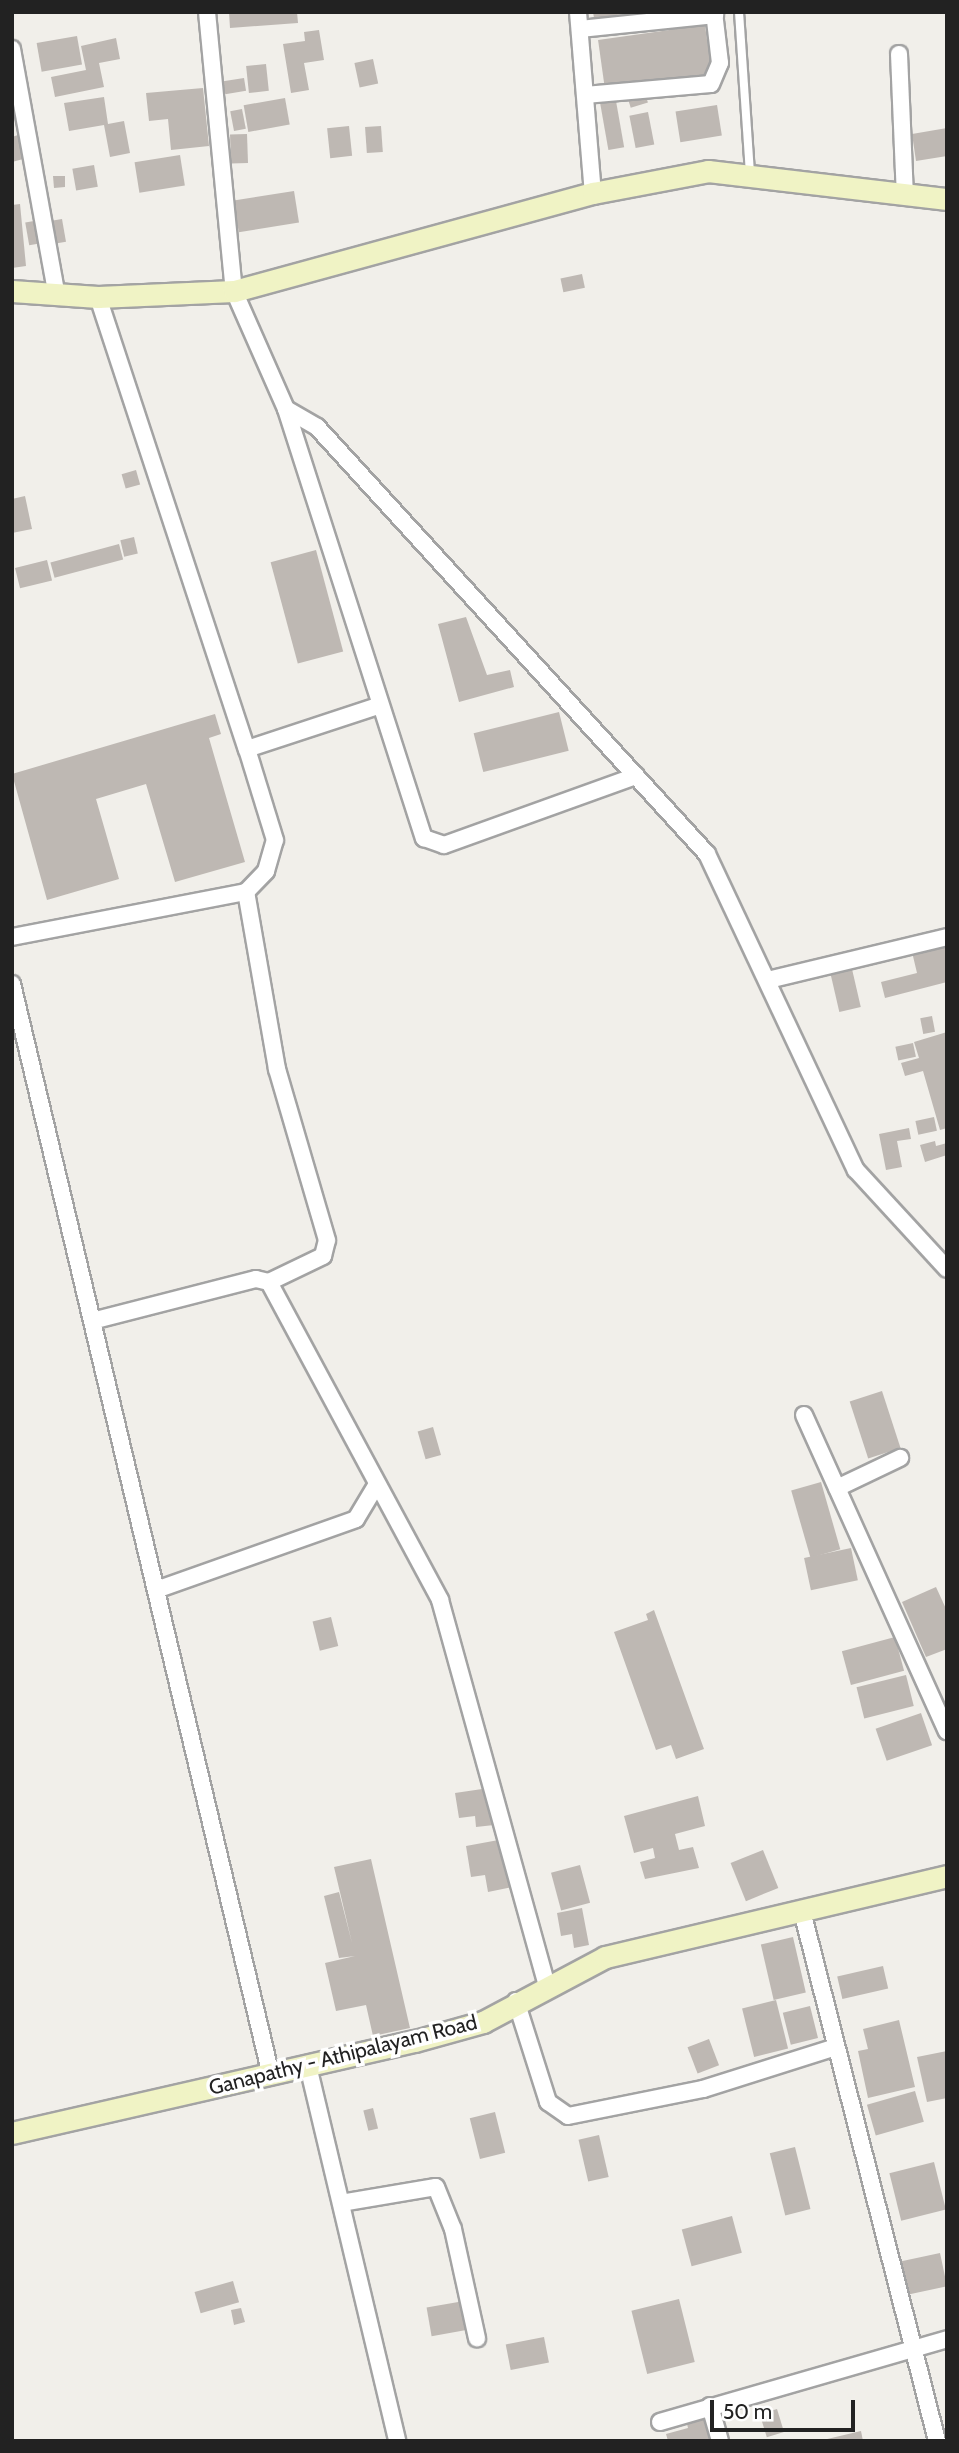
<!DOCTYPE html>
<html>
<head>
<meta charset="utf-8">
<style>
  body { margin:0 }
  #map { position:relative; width:959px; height:2453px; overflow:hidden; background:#f1efea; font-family:Cabin,sans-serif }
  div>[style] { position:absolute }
  .building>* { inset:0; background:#beb8b3; transform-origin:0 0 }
  .roads { filter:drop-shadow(2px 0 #a3a3a3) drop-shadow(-2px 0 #a3a3a3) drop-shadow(0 2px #a3a3a3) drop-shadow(0 -2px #a3a3a3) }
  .lane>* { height:8px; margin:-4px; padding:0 4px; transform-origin:4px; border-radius:4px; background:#fff }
  .street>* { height:16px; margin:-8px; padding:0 8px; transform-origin:8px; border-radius:8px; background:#fff }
  .secondary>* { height:21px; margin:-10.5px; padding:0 10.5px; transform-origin:10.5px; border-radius:10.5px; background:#f0f3c5 }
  span { translate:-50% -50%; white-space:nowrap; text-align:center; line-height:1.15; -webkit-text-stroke:7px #fff; paint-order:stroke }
  .street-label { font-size:21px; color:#222 }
  .frame { position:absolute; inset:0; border:14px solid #222; pointer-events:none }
  .scale { position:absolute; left:710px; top:2400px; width:145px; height:32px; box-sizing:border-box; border:4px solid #222; border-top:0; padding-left:9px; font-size:21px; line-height:24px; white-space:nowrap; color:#222; -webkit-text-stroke:5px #fff; paint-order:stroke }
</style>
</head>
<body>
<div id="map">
  <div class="building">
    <i style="clip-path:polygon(229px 12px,297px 12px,298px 23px,230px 28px)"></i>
    <i style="clip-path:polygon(593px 12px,679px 12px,625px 20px,624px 14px,594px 18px)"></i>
    <i style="left:705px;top:25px;width:51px;height:108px;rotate:82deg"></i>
    <i style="clip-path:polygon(319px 30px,324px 60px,304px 63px,309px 90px,291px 93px,283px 44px,305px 41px,304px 32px)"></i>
    <i style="left:77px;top:36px;width:29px;height:41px;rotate:80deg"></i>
    <i style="clip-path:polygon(116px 38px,120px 59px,99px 63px,104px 87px,55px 97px,51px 77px,86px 70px,81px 46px)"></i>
    <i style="left:373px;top:59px;width:25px;height:19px;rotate:78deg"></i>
    <i style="left:266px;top:64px;width:27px;height:20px;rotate:84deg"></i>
    <i style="left:244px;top:78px;width:13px;height:21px;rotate:81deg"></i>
    <i style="clip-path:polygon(203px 88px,209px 146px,171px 150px,168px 119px,149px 121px,146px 93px)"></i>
    <i style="left:645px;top:93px;width:10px;height:18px;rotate:73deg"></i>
    <i style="clip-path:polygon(104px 97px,108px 124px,124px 121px,130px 153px,110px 157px,104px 125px,69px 131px,64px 103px)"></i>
    <i style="left:285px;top:98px;width:27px;height:42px;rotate:80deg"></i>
    <i style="left:616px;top:101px;width:47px;height:16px;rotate:80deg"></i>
    <i style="left:717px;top:105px;width:31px;height:42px;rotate:81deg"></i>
    <i style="left:242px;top:109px;width:20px;height:12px;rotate:79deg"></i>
    <i style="left:648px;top:112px;width:33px;height:19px;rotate:79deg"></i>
    <i style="left:349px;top:126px;width:30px;height:22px;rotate:84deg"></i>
    <i style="left:381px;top:126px;width:26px;height:16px;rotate:86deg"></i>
    <i style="clip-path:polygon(947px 128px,947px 156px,916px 161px,912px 134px)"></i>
    <i style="clip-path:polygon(21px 134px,27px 158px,12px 162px,12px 137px)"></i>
    <i style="left:247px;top:134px;width:29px;height:17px;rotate:88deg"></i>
    <i style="left:180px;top:155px;width:31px;height:46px;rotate:81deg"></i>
    <i style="left:94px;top:165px;width:22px;height:22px;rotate:80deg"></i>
    <i style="clip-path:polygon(53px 176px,65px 176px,65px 187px,54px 188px)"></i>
    <i style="left:294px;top:191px;width:32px;height:61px;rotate:81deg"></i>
    <i style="clip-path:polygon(20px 204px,26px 266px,12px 268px,12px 205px)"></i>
    <i style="left:62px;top:219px;width:23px;height:15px;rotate:80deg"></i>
    <i style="left:40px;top:220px;width:23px;height:15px;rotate:80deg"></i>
    <i style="left:582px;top:274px;width:14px;height:22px;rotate:78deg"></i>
    <i style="left:136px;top:470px;width:15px;height:15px;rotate:74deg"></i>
    <i style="clip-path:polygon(25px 496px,32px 529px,12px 533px,12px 499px)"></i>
    <i style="left:134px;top:537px;width:17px;height:14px;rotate:77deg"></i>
    <i style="left:119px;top:544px;width:16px;height:71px;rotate:75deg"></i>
    <i style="left:316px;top:550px;width:105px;height:47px;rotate:75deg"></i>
    <i style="left:47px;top:560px;width:21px;height:33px;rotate:76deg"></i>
    <i style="clip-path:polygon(466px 617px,487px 675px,510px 670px,514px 687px,459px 702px,438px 624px)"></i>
    <i style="left:559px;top:712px;width:40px;height:88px;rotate:76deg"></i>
    <i style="clip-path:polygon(215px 714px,221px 734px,209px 738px,245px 862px,175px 882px,146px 784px,96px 799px,119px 879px,47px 900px,12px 774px)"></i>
    <i style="clip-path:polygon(947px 943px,947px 982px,885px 998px,881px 982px,917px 973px,912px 952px)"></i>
    <i style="left:852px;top:969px;width:39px;height:22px;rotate:77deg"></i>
    <i style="left:932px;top:1016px;width:16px;height:12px;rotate:79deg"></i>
    <i style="clip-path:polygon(947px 1032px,947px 1128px,940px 1130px,923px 1071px,905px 1076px,901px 1063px,919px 1058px,914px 1042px)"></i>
    <i style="left:913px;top:1043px;width:14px;height:18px;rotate:78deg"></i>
    <i style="left:934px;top:1117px;width:14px;height:19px;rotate:78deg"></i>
    <i style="clip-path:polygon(909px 1128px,911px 1139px,897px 1141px,902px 1167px,886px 1170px,879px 1134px)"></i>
    <i style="clip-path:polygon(935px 1141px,936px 1146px,947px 1143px,947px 1155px,925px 1162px,920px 1145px)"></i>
    <i style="left:882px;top:1391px;width:60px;height:34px;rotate:72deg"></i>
    <i style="left:433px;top:1427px;width:29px;height:16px;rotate:74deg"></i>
    <i style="left:821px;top:1482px;width:70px;height:31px;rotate:74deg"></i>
    <i style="left:851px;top:1548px;width:33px;height:48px;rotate:78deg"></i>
    <i style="clip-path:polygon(936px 1587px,947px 1611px,947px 1649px,926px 1657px,902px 1602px)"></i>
    <i style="clip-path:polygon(654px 1610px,704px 1749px,676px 1759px,671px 1745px,656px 1750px,614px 1632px,648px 1620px,646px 1614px)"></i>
    <i style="left:331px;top:1617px;width:30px;height:19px;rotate:76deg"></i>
    <i style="left:895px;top:1637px;width:35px;height:55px;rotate:75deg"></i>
    <i style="left:906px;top:1675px;width:32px;height:51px;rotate:76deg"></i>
    <i style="left:921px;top:1713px;width:34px;height:48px;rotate:71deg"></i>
    <i style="clip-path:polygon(489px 1788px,494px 1825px,476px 1827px,475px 1816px,459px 1818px,455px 1793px)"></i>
    <i style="clip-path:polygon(698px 1796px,705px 1826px,675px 1834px,679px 1850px,693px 1847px,699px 1868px,645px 1879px,640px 1862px,655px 1858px,653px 1848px,634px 1853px,624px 1816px)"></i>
    <i style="clip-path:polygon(504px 1839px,513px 1887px,488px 1892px,485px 1875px,471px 1877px,466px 1846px)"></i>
    <i style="left:763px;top:1850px;width:41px;height:35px;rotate:68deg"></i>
    <i style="clip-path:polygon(371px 1859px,410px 2028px,373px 2036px,366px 2005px,336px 2011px,325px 1963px,355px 1956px,339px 1958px,324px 1896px,339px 1892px,352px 1943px,334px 1867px)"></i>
    <i style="left:580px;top:1865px;width:39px;height:30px;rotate:75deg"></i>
    <i style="clip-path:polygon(582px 1908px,589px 1945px,574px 1948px,572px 1934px,561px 1936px,557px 1913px)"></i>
    <i style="left:793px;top:1937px;width:57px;height:33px;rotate:77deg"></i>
    <i style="left:883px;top:1966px;width:23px;height:47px;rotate:77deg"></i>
    <i style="left:776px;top:2000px;width:50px;height:35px;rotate:76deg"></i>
    <i style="left:810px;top:2006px;width:33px;height:28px;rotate:76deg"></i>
    <i style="clip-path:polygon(899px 2020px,915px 2087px,868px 2098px,858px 2051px,868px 2049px,863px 2029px)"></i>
    <i style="left:709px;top:2039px;width:28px;height:23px;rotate:69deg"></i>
    <i style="clip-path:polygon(947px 2051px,947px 2098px,927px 2102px,917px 2057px)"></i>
    <i style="left:915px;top:2091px;width:32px;height:50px;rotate:74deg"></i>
    <i style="left:373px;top:2108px;width:21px;height:10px;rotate:76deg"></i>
    <i style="left:495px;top:2112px;width:42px;height:26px;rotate:76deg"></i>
    <i style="left:599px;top:2135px;width:43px;height:21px;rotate:77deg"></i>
    <i style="left:795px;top:2147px;width:64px;height:26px;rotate:76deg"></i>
    <i style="left:934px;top:2162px;width:49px;height:46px;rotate:76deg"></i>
    <i style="left:732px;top:2216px;width:38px;height:52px;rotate:75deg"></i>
    <i style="left:940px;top:2253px;width:34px;height:43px;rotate:78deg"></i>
    <i style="left:233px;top:2281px;width:22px;height:40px;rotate:74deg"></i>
    <i style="left:679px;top:2299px;width:65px;height:49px;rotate:76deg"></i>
    <i style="left:464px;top:2301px;width:29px;height:38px;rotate:80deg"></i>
    <i style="clip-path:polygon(241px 2308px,245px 2322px,234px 2325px,231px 2310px)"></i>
    <i style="left:544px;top:2337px;width:26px;height:39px;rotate:79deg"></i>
    <i style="left:777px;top:2409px;width:24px;height:18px;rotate:73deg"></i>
    <i style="clip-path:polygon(708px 2414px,715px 2441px,668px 2441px,666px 2434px,688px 2428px,686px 2420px)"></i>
    <i style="clip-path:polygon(861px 2431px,863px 2441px,823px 2441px,823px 2440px)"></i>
  </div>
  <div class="roads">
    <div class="lane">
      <i style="left:739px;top:12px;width:163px;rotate:86.1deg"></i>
    </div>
    <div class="street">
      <i style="left:207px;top:12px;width:280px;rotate:84.5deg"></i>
      <i style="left:234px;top:291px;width:129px;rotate:66.2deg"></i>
      <i style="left:286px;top:409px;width:36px;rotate:30deg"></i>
      <i style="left:317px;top:427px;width:578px;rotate:47.59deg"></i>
      <i style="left:707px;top:854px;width:349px;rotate:64.8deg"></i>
      <i style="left:856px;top:1170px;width:134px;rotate:47.4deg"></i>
      <i style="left:578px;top:12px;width:182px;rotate:85.3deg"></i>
      <i style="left:580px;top:29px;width:136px;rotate:-5.9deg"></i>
      <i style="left:12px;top:49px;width:247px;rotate:79.7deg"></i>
      <i style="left:899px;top:54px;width:141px;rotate:87.6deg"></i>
      <i style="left:585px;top:95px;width:126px;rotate:-5deg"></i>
      <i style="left:711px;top:84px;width:23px;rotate:-67deg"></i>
      <i style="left:720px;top:63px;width:51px;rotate:-96.7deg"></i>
      <i style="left:98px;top:297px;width:476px;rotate:71.8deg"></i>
      <i style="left:247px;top:749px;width:138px;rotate:-18.2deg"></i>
      <i style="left:286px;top:409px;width:451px;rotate:72.2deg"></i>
      <i style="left:424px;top:838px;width:21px;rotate:19deg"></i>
      <i style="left:444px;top:845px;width:204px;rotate:-19.8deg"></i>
      <i style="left:12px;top:937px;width:238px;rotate:-10.9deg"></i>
      <i style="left:246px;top:892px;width:29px;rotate:-46deg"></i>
      <i style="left:266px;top:871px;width:32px;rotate:-74deg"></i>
      <i style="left:275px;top:840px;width:95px;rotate:-107.1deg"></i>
      <i style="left:768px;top:980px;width:184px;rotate:-13.5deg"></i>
      <i style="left:12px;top:984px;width:1121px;rotate:76.65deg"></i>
      <i style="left:269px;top:1282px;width:361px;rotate:61.7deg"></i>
      <i style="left:440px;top:1600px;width:397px;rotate:74.5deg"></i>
      <i style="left:92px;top:1321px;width:169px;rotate:-14.4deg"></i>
      <i style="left:256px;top:1279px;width:13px;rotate:13deg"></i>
      <i style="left:269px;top:1282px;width:60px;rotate:-25.7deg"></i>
      <i style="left:323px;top:1256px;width:16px;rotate:-76deg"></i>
      <i style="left:327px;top:1240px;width:178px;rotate:-106.3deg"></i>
      <i style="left:277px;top:1069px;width:180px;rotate:-99.9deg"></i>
      <i style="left:804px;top:1415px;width:347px;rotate:65.7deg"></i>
      <i style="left:837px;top:1488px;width:70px;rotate:-25.5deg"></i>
      <i style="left:156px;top:1590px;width:212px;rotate:-19.5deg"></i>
      <i style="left:356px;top:1519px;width:41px;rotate:-59deg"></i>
      <i style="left:802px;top:1911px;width:547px;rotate:75.71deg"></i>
      <i style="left:516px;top:2001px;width:106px;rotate:72.4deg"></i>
      <i style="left:548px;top:2102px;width:24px;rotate:35deg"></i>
      <i style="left:568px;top:2116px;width:138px;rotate:-11.3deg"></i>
      <i style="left:703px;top:2089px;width:139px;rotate:-17.5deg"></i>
      <i style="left:308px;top:2066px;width:385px;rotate:76.6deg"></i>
      <i style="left:341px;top:2203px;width:96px;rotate:-9.6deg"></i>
      <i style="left:436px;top:2187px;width:45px;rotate:68deg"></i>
      <i style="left:453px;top:2229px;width:112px;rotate:77.6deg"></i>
      <i style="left:710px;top:2406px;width:36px;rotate:74deg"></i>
      <i style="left:660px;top:2422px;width:299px;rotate:-16.1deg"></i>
    </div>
    <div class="secondary">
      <i style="left:12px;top:291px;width:86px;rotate:4deg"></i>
      <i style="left:98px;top:297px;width:136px;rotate:-2.5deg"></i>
      <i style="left:234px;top:291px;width:372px;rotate:-15.3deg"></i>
      <i style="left:593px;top:193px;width:117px;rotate:-10.8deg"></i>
      <i style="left:708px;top:171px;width:241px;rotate:6.7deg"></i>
      <i style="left:12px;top:2133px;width:413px;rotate:-12.9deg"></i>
      <i style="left:415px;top:2041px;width:71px;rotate:-15.6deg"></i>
      <i style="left:483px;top:2022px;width:138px;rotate:-28deg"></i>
      <i style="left:605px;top:1957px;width:351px;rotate:-13.3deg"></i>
    </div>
  </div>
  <div class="street-label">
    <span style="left:343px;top:2055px;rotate:-14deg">Ganapathy - Athipalayam Road</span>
  </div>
  <div class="frame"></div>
  <div class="scale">50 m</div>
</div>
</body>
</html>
